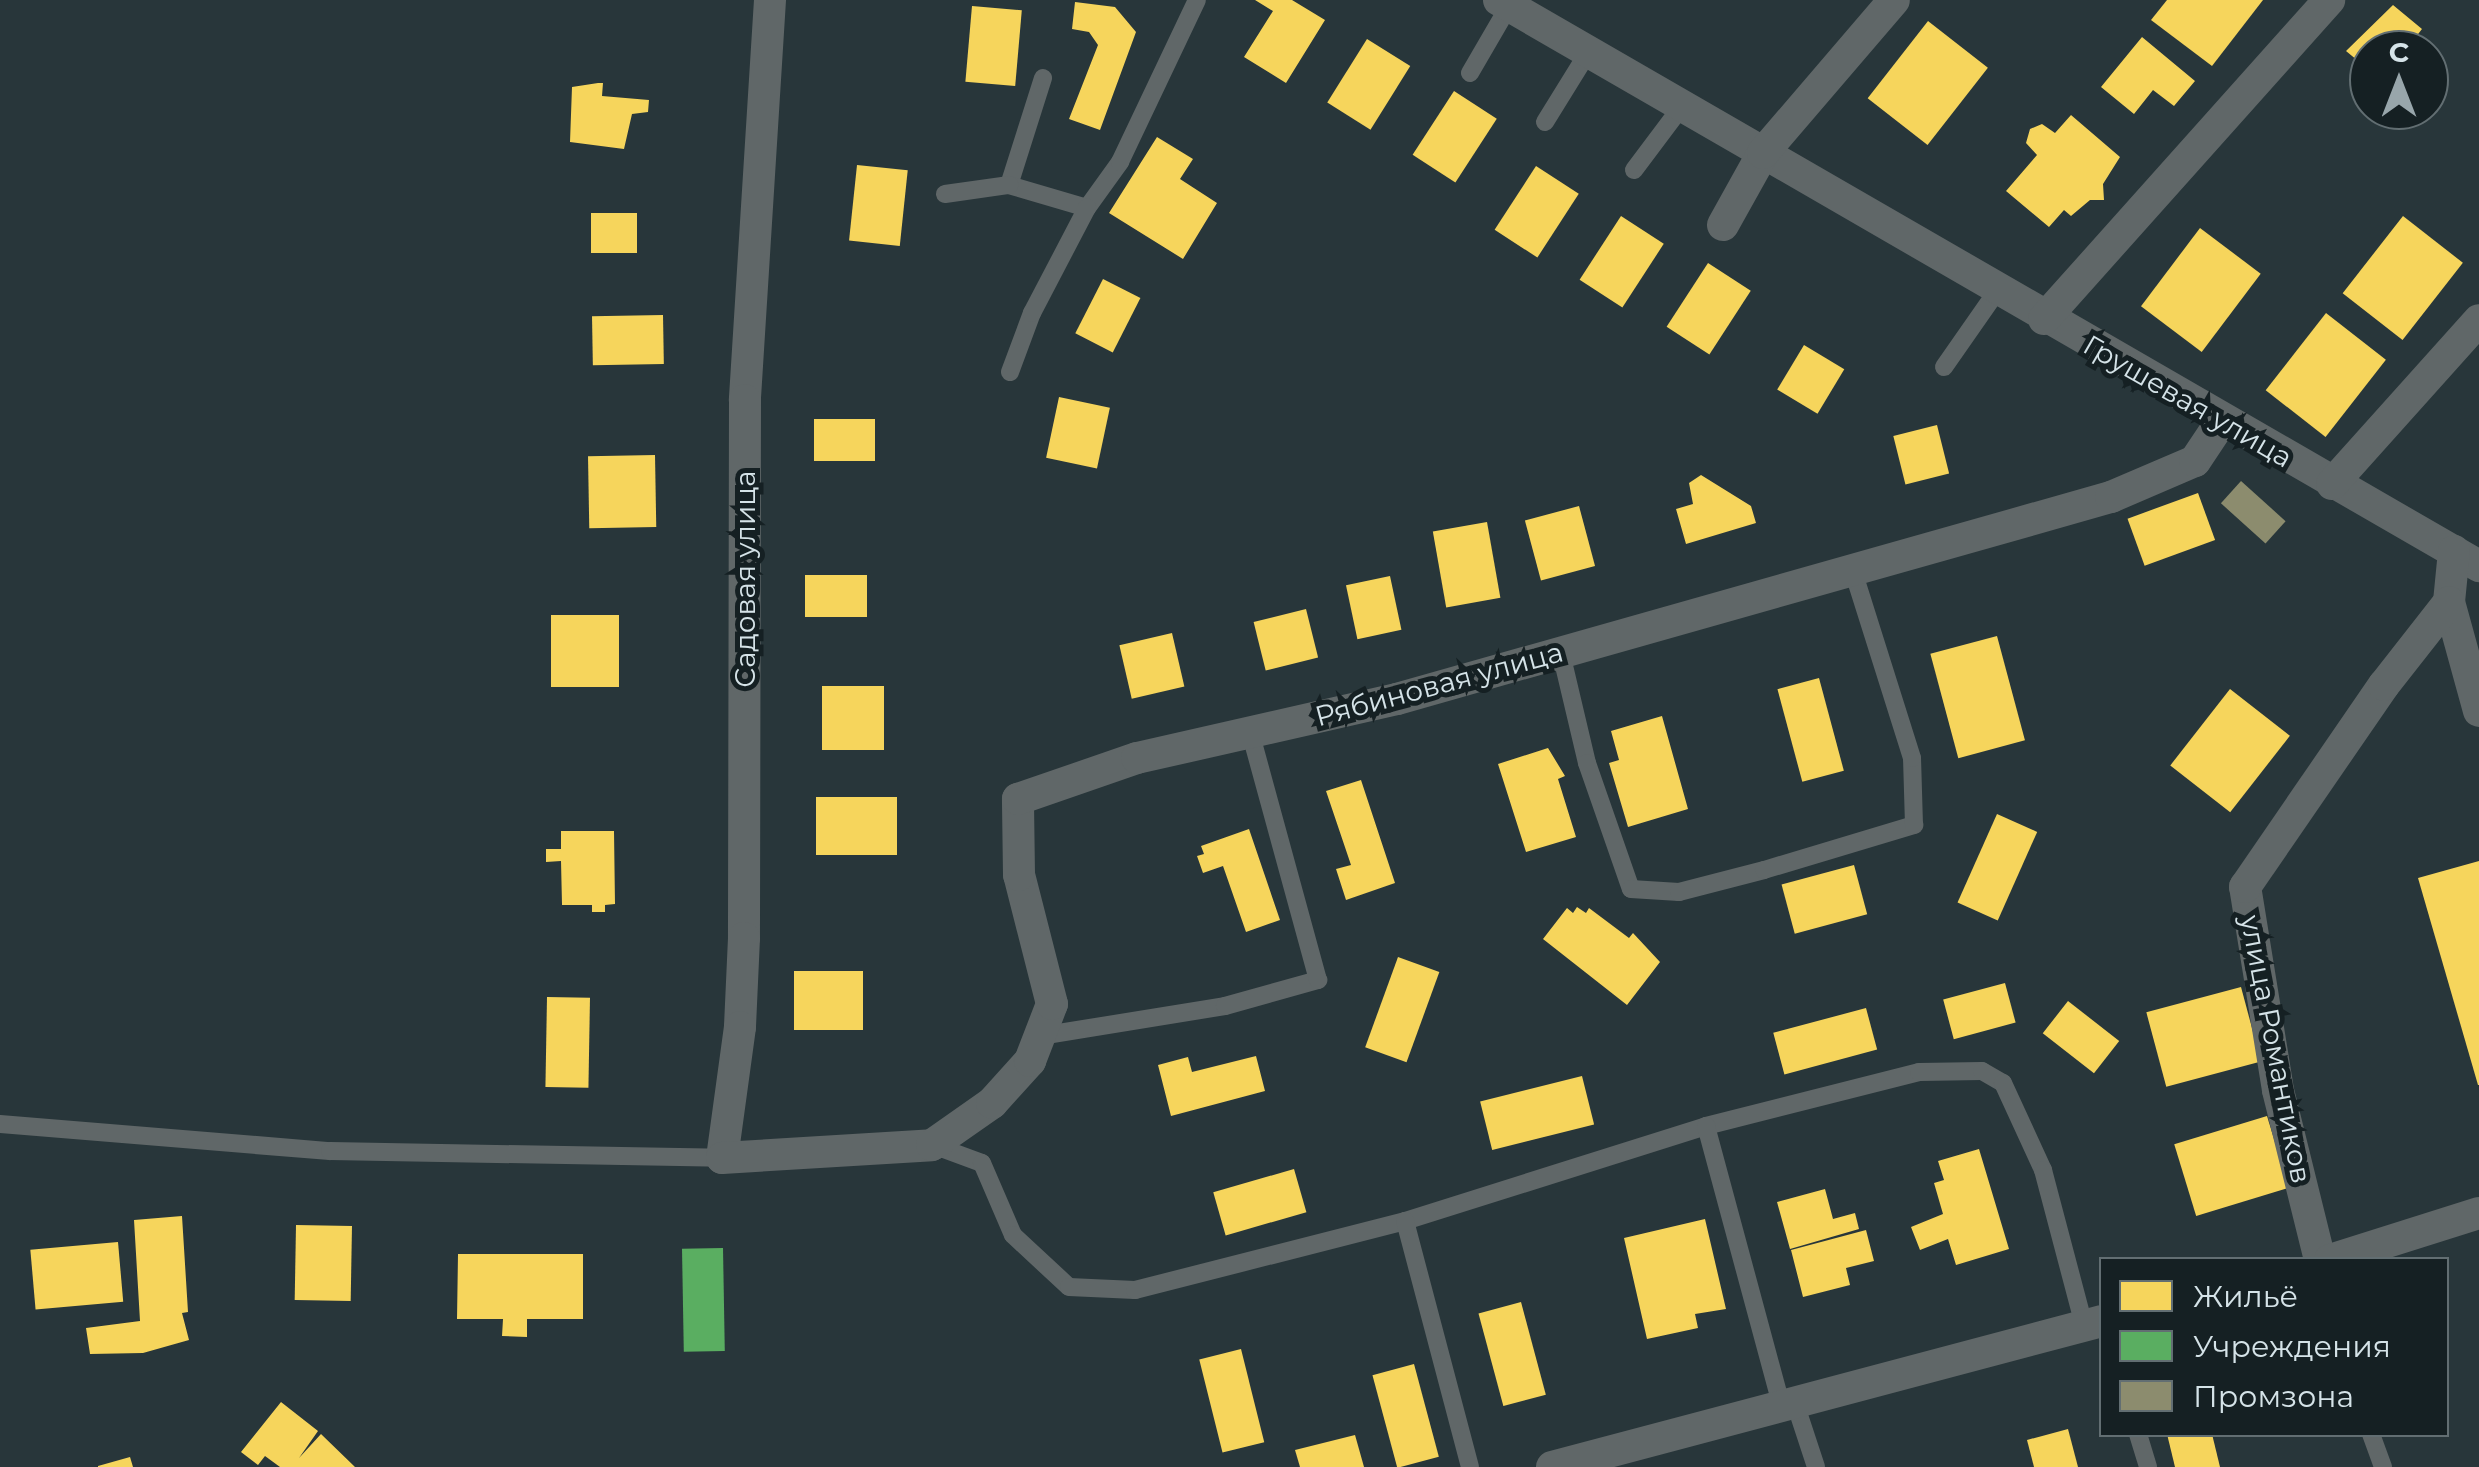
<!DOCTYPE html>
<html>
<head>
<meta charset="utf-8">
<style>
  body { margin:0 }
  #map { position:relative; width:2479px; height:1467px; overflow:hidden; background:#28363a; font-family:Montserrat,sans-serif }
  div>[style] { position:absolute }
  .homes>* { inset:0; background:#f6d55c; transform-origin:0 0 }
  .public>* { inset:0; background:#5aae61; transform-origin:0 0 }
  .industry>* { inset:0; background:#8c8c6e; transform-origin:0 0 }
  .service>* { height:18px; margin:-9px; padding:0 9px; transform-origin:9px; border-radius:9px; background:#606768 }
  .minor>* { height:32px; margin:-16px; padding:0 16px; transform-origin:16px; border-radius:16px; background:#606768 }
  span { translate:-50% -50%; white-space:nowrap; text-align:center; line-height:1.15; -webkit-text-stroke:10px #152023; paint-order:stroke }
  .street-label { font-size:28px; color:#d5e3e8 }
  .legend { position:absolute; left:2099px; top:1257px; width:350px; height:180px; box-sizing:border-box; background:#152023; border:2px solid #626e72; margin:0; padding:12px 18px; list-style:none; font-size:30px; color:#d5e3e8 }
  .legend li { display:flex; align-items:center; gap:20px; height:50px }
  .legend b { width:50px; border:2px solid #626e72 }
  .north { position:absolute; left:2349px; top:30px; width:100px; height:100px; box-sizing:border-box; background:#152023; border:2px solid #626e72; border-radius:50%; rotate:0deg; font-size:28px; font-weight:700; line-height:40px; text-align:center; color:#d5e3e8 }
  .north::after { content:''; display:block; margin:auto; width:35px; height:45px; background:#98a6ab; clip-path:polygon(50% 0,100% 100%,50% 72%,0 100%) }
</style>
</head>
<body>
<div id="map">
  <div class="homes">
    <i style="clip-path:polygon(1255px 0,1292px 0,1325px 20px,1286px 83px,1244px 57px,1273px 11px)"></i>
    <i style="clip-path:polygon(2167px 0,2263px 0,2212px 66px,2151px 20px)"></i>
    <i style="clip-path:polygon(1075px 2px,1115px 7px,1136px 32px,1100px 130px,1069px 119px,1098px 45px,1089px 32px,1072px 29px)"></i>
    <i style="clip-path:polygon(2393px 5px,2422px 29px,2415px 38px,2425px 47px,2369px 50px,2369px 70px,2346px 51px)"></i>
    <i style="left:972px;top:6px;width:50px;height:76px;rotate:5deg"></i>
    <i style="left:1928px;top:21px;width:76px;height:98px;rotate:38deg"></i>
    <i style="clip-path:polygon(2142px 37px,2195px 81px,2174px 106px,2153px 90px,2134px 114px,2101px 87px)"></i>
    <i style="left:1367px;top:39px;width:51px;height:75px;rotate:32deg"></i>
    <i style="clip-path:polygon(598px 83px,603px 83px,602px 96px,649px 100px,648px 112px,632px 114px,624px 149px,570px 142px,572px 87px)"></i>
    <i style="left:1454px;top:91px;width:51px;height:76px;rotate:33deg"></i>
    <i style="clip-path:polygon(2071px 115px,2120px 157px,2103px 184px,2104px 200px,2090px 200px,2071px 216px,2064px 210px,2049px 227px,2006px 191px,2037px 155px,2026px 143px,2030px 129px,2042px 124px,2055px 133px)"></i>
    <i style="clip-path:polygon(1157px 137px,1193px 159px,1180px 179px,1217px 203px,1183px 259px,1109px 213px)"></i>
    <i style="left:857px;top:165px;width:51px;height:76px;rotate:6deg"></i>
    <i style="left:1536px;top:166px;width:51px;height:76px;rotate:33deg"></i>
    <i style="left:591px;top:213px;width:46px;height:40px"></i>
    <i style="left:1621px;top:216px;width:51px;height:76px;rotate:33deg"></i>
    <i style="left:2403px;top:216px;width:76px;height:98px;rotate:38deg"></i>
    <i style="left:2200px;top:228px;width:76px;height:98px;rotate:37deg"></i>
    <i style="left:1708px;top:263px;width:51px;height:76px;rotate:33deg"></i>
    <i style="left:1103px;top:279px;width:42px;height:61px;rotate:27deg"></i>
    <i style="left:2326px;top:313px;width:76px;height:98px;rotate:38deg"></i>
    <i style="left:663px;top:315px;width:49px;height:71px;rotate:89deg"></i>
    <i style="left:1804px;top:345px;width:47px;height:52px;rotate:31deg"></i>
    <i style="left:1059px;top:397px;width:52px;height:62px;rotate:12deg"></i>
    <i style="left:814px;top:419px;width:61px;height:42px"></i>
    <i style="left:1937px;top:425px;width:50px;height:45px;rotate:76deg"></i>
    <i style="left:655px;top:455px;width:72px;height:67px;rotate:89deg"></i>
    <i style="clip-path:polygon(1701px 475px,1751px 506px,1756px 523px,1686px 544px,1676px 509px,1693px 504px,1689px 483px)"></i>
    <i style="left:2198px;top:493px;width:50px;height:75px;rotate:70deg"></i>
    <i style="left:1579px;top:506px;width:62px;height:56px;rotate:75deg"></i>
    <i style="left:1487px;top:522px;width:77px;height:55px;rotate:80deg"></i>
    <i style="left:867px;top:575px;width:42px;height:62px;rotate:90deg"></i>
    <i style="left:1390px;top:576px;width:55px;height:45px;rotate:78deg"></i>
    <i style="left:1306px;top:609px;width:50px;height:54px;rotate:76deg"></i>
    <i style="left:619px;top:615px;width:72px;height:68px;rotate:90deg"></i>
    <i style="left:1172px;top:633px;width:55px;height:54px;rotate:77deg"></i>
    <i style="left:1997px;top:636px;width:108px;height:69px;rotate:75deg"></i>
    <i style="left:1819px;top:678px;width:96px;height:43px;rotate:75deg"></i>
    <i style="left:884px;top:686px;width:64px;height:62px;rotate:90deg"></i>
    <i style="left:2230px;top:689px;width:76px;height:97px;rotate:38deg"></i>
    <i style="clip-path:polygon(1662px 716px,1688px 809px,1628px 827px,1609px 763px,1619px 760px,1611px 731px)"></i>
    <i style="clip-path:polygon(1548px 748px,1565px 776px,1558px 779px,1576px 837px,1526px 852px,1498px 764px)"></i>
    <i style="clip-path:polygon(1361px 780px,1395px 883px,1346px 900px,1336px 869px,1351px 865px,1326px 791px)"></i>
    <i style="left:816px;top:797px;width:81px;height:58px"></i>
    <i style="left:1997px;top:814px;width:44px;height:97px;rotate:24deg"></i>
    <i style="clip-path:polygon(1249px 829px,1280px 920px,1246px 932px,1223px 866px,1203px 873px,1197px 856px,1204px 854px,1201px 846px)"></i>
    <i style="clip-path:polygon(561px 831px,614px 831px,615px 904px,605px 905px,605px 912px,592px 912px,592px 905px,562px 905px,561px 861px,546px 862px,546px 849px,561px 849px)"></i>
    <i style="clip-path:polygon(2479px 861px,2479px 1085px,2478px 1085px,2418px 878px)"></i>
    <i style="left:1854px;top:865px;width:51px;height:75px;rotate:75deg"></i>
    <i style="clip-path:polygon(1577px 907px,1586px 913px,1589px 908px,1629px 938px,1633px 933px,1660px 962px,1627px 1005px,1543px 939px,1567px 908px,1573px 913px)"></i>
    <i style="left:1398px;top:957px;width:44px;height:96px;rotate:20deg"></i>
    <i style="left:863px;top:971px;width:59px;height:69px;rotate:90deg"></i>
    <i style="left:2005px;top:983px;width:41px;height:64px;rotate:75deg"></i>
    <i style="left:2241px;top:987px;width:77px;height:98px;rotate:75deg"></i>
    <i style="left:547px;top:997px;width:43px;height:90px;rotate:1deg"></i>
    <i style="left:2068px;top:1001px;width:65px;height:41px;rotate:38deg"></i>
    <i style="left:1866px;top:1008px;width:43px;height:96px;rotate:75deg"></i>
    <i style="clip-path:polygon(1256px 1056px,1265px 1091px,1171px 1116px,1158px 1065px,1188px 1057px,1192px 1072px)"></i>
    <i style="left:1582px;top:1076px;width:50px;height:105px;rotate:76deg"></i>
    <i style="left:2267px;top:1116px;width:75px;height:97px;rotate:73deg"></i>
    <i style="clip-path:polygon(1979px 1149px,2009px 1249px,1956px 1265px,1948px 1239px,1920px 1250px,1911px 1227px,1943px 1214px,1934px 1183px,1944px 1180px,1938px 1161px)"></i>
    <i style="left:1294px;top:1169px;width:45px;height:84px;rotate:74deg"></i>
    <i style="clip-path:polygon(1825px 1189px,1833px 1219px,1855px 1213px,1859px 1229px,1790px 1249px,1777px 1202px)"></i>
    <i style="clip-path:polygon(182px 1216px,188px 1312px,182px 1313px,189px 1340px,143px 1353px,90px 1354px,86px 1328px,140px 1321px,134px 1220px)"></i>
    <i style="clip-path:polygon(1705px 1219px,1726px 1309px,1695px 1314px,1698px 1328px,1647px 1339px,1624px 1238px)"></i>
    <i style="left:296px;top:1225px;width:56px;height:75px;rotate:1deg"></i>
    <i style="clip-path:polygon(1866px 1230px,1874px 1261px,1846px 1268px,1850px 1285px,1803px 1297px,1791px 1250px)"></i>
    <i style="left:118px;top:1242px;width:60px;height:88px;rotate:85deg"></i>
    <i style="clip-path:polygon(458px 1254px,583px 1254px,583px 1319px,527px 1319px,527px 1337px,502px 1336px,503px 1319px,457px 1319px)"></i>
    <i style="left:1521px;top:1302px;width:96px;height:44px;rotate:75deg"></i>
    <i style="left:1241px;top:1349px;width:96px;height:43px;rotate:76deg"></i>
    <i style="left:1414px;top:1364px;width:96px;height:43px;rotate:75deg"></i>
    <i style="clip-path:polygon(281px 1402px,318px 1431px,299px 1458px,321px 1434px,355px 1467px,280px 1467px,265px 1456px,258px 1465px,241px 1452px)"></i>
    <i style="clip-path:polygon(2068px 1429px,2078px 1467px,2034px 1467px,2027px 1440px)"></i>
    <i style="clip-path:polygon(2167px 1434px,2212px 1434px,2220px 1467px,2175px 1467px)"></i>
    <i style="clip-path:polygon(1355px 1435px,1364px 1467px,1300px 1467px,1295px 1450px)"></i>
    <i style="clip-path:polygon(130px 1457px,133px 1467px,98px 1467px,98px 1466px)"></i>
  </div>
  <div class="public">
    <i style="left:723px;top:1248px;width:103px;height:41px;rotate:89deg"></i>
  </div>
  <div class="industry">
    <i style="left:2241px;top:481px;width:60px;height:30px;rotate:42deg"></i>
  </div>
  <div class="service">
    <i style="left:1470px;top:73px;width:78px;rotate:-59.8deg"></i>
    <i style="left:1043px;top:78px;width:112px;rotate:107.6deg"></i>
    <i style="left:1009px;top:185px;width:81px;rotate:16.4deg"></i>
    <i style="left:1087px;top:208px;width:57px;rotate:-54.3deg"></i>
    <i style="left:1120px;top:162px;width:179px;rotate:-64.6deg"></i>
    <i style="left:1545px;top:122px;width:84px;rotate:-58.2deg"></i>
    <i style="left:1634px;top:170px;width:80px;rotate:-53.1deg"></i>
    <i style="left:945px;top:194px;width:65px;rotate:-8deg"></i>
    <i style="left:1944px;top:367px;width:93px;rotate:-55.1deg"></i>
    <i style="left:1010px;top:372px;width:63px;rotate:-69.6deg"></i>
    <i style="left:1032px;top:313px;width:119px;rotate:-62.4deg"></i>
    <i style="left:1561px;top:653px;width:113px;rotate:76.7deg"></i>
    <i style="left:1587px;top:763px;width:133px;rotate:70.8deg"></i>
    <i style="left:1631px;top:889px;width:48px;rotate:3.6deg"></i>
    <i style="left:1679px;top:892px;width:88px;rotate:-14.5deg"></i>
    <i style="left:1764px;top:870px;width:157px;rotate:-16.7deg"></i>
    <i style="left:1914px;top:825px;width:67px;rotate:-91.7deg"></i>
    <i style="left:1912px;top:758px;width:196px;rotate:-107.5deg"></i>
    <i style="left:1040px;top:1036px;width:187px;rotate:-9.2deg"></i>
    <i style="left:1225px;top:1006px;width:97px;rotate:-15.6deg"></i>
    <i style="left:1318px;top:980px;width:257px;rotate:-105.3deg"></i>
    <i style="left:0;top:1124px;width:331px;rotate:4.7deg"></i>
    <i style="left:330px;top:1151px;width:392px;rotate:1deg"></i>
    <i style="left:1706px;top:1126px;width:220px;rotate:-14.2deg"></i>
    <i style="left:1919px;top:1072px;width:63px;rotate:-0.9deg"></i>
    <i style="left:1982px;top:1071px;width:24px;rotate:30deg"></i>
    <i style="left:2003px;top:1083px;width:96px;rotate:65.3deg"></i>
    <i style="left:2043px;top:1170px;width:160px;rotate:75.2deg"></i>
    <i style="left:933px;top:1145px;width:52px;rotate:20.2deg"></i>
    <i style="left:982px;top:1163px;width:78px;rotate:66.7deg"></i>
    <i style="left:1013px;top:1235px;width:76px;rotate:42.9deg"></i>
    <i style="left:1069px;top:1287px;width:66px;rotate:2.6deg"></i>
    <i style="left:1135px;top:1290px;width:279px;rotate:-14.3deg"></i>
    <i style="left:1405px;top:1221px;width:316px;rotate:-17.5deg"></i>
    <i style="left:1706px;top:1126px;width:291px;rotate:74.9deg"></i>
    <i style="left:1405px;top:1221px;width:254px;rotate:75.2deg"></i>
    <i style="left:1795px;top:1403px;width:67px;rotate:71.8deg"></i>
    <i style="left:2138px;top:1434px;width:34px;rotate:73deg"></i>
    <i style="left:2371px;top:1434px;width:35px;rotate:70deg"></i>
  </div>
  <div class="minor">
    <i style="left:770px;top:0;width:401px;rotate:93.6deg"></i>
    <i style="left:745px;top:400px;width:538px;rotate:90.11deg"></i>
    <i style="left:744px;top:938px;width:89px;rotate:92.6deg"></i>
    <i style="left:740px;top:1027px;width:132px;rotate:97.8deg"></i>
    <i style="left:722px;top:1158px;width:210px;rotate:-3.5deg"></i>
    <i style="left:932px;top:1145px;width:73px;rotate:-35deg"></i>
    <i style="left:992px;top:1103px;width:57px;rotate:-47.9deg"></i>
    <i style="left:1030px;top:1061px;width:61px;rotate:-68.9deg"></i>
    <i style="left:1052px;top:1004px;width:133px;rotate:-104.3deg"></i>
    <i style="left:1019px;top:875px;width:76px;rotate:-90.8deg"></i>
    <i style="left:1018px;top:799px;width:126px;rotate:-19deg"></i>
    <i style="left:1137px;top:758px;width:267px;rotate:-12.8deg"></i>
    <i style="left:1397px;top:699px;width:742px;rotate:-15.8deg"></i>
    <i style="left:2111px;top:497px;width:91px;rotate:-23.2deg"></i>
    <i style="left:2195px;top:461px;width:47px;rotate:-56.3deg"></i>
    <i style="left:1499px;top:0;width:1132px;rotate:30.01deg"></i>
    <i style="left:1723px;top:225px;width:82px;rotate:-60.9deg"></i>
    <i style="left:1763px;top:153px;width:201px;rotate:-49.4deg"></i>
    <i style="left:2044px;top:319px;width:428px;rotate:-48.2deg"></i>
    <i style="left:2332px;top:484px;width:220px;rotate:-48.1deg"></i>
    <i style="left:2454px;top:551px;width:51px;rotate:95.6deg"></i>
    <i style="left:2449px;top:602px;width:113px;rotate:74.6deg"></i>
    <i style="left:2320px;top:1260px;width:175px;rotate:-103.9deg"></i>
    <i style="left:2278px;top:1090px;width:206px;rotate:-99.2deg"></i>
    <i style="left:2245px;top:887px;width:245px;rotate:-55.5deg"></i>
    <i style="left:2384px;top:685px;width:105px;rotate:-51.9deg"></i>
    <i style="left:2330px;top:1260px;width:156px;rotate:-17.5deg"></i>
    <i style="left:1552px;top:1467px;width:569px;rotate:-14.87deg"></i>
  </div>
  <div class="street-label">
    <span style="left:2188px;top:401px;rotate:30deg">Грушевая улица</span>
    <span style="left:745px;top:579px;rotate:-90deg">Садовая улица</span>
    <span style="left:1439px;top:684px;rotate:-15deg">Рябиновая улица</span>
    <span style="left:2276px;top:1049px;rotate:79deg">улица Романтиков</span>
  </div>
  <ul class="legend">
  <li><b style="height:28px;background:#f6d55c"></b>Жильё</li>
  <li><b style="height:28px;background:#5aae61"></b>Учреждения</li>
  <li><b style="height:28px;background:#8c8c6e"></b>Промзона</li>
  </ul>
  <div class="north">С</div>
</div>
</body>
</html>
